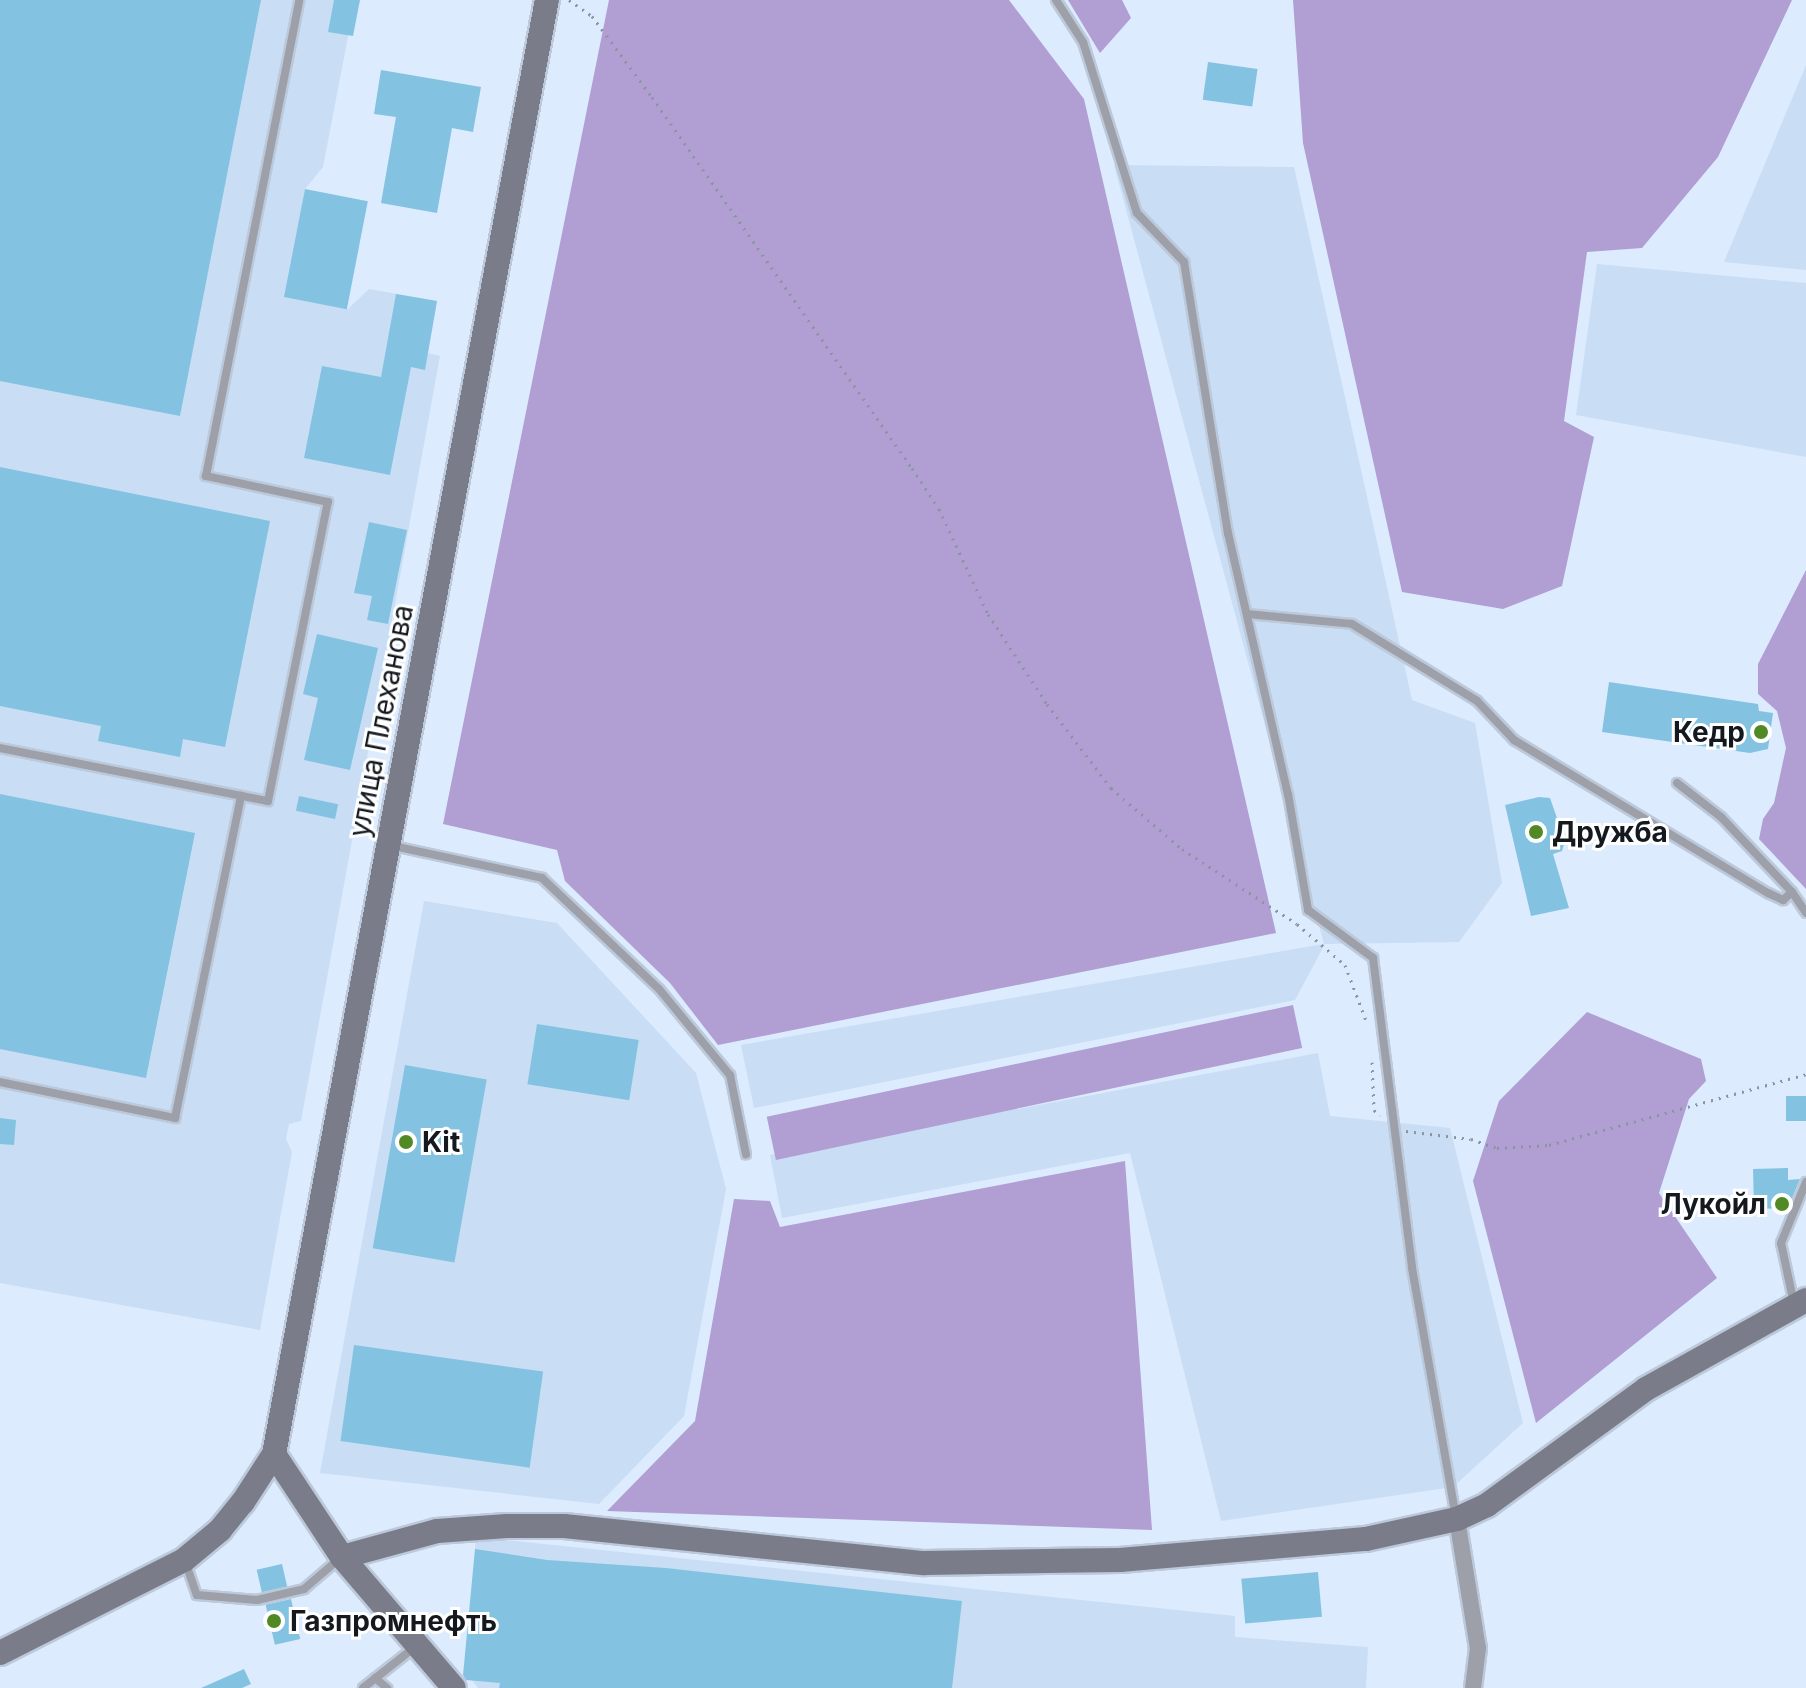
<!DOCTYPE html>
<html>
<head>
<meta charset="utf-8">
<style>
  body { margin:0 }
  #map { position:relative; width:1806px; height:1688px; overflow:hidden; background:#dcebfe; font-family:Inter,sans-serif }
  div>[style] { position:absolute }
  .built>* { inset:0; background:#c9ddf5 }
  .forest>* { inset:0; background:#b19ed3; transform-origin:0 0 }
  .building>* { inset:0; background:#83c3e1; transform-origin:0 0 }
  .path>* { height:3px; margin-top:-1.5px; transform-origin:0; background:repeating-linear-gradient(90deg,#8a95a2 0 2px,transparent 0 8px) }
  .roads { filter:drop-shadow(2px 0 #bcc9da) drop-shadow(-2px 0 #bcc9da) drop-shadow(0 2px #bcc9da) drop-shadow(0 -2px #bcc9da) }
  .lane>* { height:8px; margin:-4px; padding:0 4px; transform-origin:4px; border-radius:4px; background:#9ea0a9 }
  .street>* { height:16px; margin:-8px; padding:0 8px; transform-origin:8px; border-radius:8px; background:#9ea0a9 }
  .secondary>* { height:24px; margin:-12px; padding:0 12px; transform-origin:12px; border-radius:12px; background:#7a7c89 }
  .dots>* { width:22px; height:22px; translate:-50% -50%; box-sizing:border-box; border:4px solid #fff; border-radius:50% }
  span { translate:-50% -50%; white-space:nowrap; text-align:center; line-height:1.15; -webkit-text-stroke:6px #fff; paint-order:stroke }
  .street-label { font-size:28px; color:#14191f }
  .poi-label { font-size:28px; color:#14191f; font-weight:700 }
  .right { translate:-100% -50%; text-align:right }
  .left { translate:0 -50%; text-align:left }
</style>
</head>
<body>
<div id="map">
  <div class="built">
    <i style="clip-path:polygon(0 0,355px 0,323px 167px,305px 189px,286px 297px,348px 309px,369px 289px,437px 301px,428px 353px,440px 356px,301px 1121px,289px 1124px,286px 1139px,292px 1152px,260px 1330px,0 1283px)"></i>
    <i style="clip-path:polygon(1806px 65px,1806px 270px,1724px 262px)"></i>
    <i style="clip-path:polygon(1114px 165px,1294px 167px,1412px 700px,1475px 723px,1502px 883px,1459px 942px,1325px 944px,1295px 1000px,754px 1108px,741px 1045px,1324px 944px)"></i>
    <i style="clip-path:polygon(1597px 264px,1806px 283px,1806px 457px,1576px 415px)"></i>
    <i style="clip-path:polygon(424px 901px,557px 923px,696px 1073px,726px 1189px,684px 1416px,599px 1504px,320px 1473px)"></i>
    <i style="clip-path:polygon(1318px 1053px,1330px 1116px,1450px 1128px,1523px 1423px,1453px 1487px,1221px 1521px,1130px 1153px,782px 1218px,770px 1155px)"></i>
    <i style="clip-path:polygon(476px 1537px,1235px 1616px,1235px 1637px,1368px 1647px,1366px 1688px,478px 1688px,466px 1672px)"></i>
  </div>
  <div class="forest">
    <i style="clip-path:polygon(609px 0,1009px 0,1084px 99px,1276px 933px,718px 1045px,670px 983px,565px 881px,557px 850px,443px 824px)"></i>
    <i style="clip-path:polygon(1068px 0,1122px 0,1131px 18px,1100px 53px)"></i>
    <i style="clip-path:polygon(1293px 0,1792px 0,1718px 157px,1642px 248px,1587px 252px,1564px 421px,1594px 437px,1562px 586px,1503px 609px,1402px 592px,1303px 143px)"></i>
    <i style="clip-path:polygon(1806px 570px,1806px 889px,1759px 839px,1763px 819px,1774px 803px,1786px 748px,1777px 711px,1758px 694px,1758px 664px)"></i>
    <i style="left:1293px;top:1005px;width:44px;height:538px;rotate:78deg"></i>
    <i style="clip-path:polygon(1587px 1012px,1701px 1059px,1706px 1081px,1689px 1099px,1659px 1193px,1717px 1278px,1536px 1423px,1473px 1181px,1499px 1101px)"></i>
    <i style="clip-path:polygon(1125px 1161px,1152px 1530px,607px 1511px,695px 1421px,734px 1199px,770px 1201px,780px 1227px)"></i>
  </div>
  <div class="building">
    <i style="clip-path:polygon(0 0,261px 0,180px 416px,0 381px)"></i>
    <i style="clip-path:polygon(334px 0,360px 0,353px 36px,328px 32px)"></i>
    <i style="left:1208px;top:62px;width:50px;height:38px;rotate:8deg"></i>
    <i style="clip-path:polygon(381px 70px,481px 87px,473px 132px,452px 128px,437px 213px,381px 203px,396px 117px,374px 114px)"></i>
    <i style="left:305px;top:189px;width:64px;height:110px;rotate:11deg"></i>
    <i style="clip-path:polygon(396px 294px,437px 301px,425px 370px,411px 367px,390px 475px,304px 458px,322px 366px,381px 377px)"></i>
    <i style="clip-path:polygon(0 467px,270px 521px,225px 747px,183px 739px,180px 757px,98px 741px,101px 726px,0 706px)"></i>
    <i style="clip-path:polygon(369px 522px,407px 530px,388px 624px,367px 620px,372px 596px,354px 593px)"></i>
    <i style="clip-path:polygon(317px 634px,378px 648px,350px 770px,304px 760px,318px 698px,303px 694px)"></i>
    <i style="clip-path:polygon(1609px 682px,1758px 704px,1759px 711px,1773px 713px,1768px 749px,1750px 753px,1602px 732px)"></i>
    <i style="clip-path:polygon(0 794px,195px 833px,146px 1078px,0 1049px)"></i>
    <i style="left:299px;top:796px;width:40px;height:15px;rotate:12deg"></i>
    <i style="clip-path:polygon(1539px 797px,1550px 798px,1565px 841px,1562px 851px,1553px 854px,1569px 908px,1531px 916px,1505px 805px)"></i>
    <i style="left:537px;top:1024px;width:103px;height:61px;rotate:9deg"></i>
    <i style="left:405px;top:1065px;width:83px;height:186px;rotate:10deg"></i>
    <i style="left:1786px;top:1096px;width:20px;height:25px"></i>
    <i style="clip-path:polygon(0 1118px,16px 1120px,14px 1145px,0 1144px)"></i>
    <i style="clip-path:polygon(1788px 1168px,1788px 1180px,1800px 1179px,1788px 1208px,1754px 1209px,1753px 1169px)"></i>
    <i style="left:354px;top:1345px;width:191px;height:97px;rotate:8deg"></i>
    <i style="clip-path:polygon(475px 1549px,547px 1560px,666px 1568px,962px 1601px,952px 1688px,499px 1688px,500px 1683px,466px 1680px,463px 1675px)"></i>
    <i style="left:282px;top:1564px;width:23px;height:26px;rotate:77deg"></i>
    <i style="left:1318px;top:1572px;width:45px;height:77px;rotate:85deg"></i>
    <i style="left:291px;top:1599px;width:41px;height:26px;rotate:77deg"></i>
    <i style="clip-path:polygon(244px 1669px,251px 1684px,242px 1688px,201px 1688px)"></i>
  </div>
  <div class="path">
    <i style="left:569px;top:0;width:28px;rotate:35deg"></i>
    <i style="left:592px;top:16px;width:101px;rotate:53.5deg"></i>
    <i style="left:652px;top:97px;width:453px;rotate:55deg"></i>
    <i style="left:912px;top:468px;width:49px;rotate:56.6deg"></i>
    <i style="left:939px;top:509px;width:116px;rotate:65deg"></i>
    <i style="left:988px;top:614px;width:108px;rotate:56.8deg"></i>
    <i style="left:1047px;top:704px;width:106px;rotate:52.7deg"></i>
    <i style="left:1111px;top:788px;width:94px;rotate:40.7deg"></i>
    <i style="left:1182px;top:849px;width:137px;rotate:33.1deg"></i>
    <i style="left:1297px;top:924px;width:63px;rotate:40.5deg"></i>
    <i style="left:1345px;top:965px;width:62px;rotate:69.2deg"></i>
    <i style="left:1372px;top:1062px;width:48px;rotate:87.6deg"></i>
    <i style="left:1374px;top:1110px;width:8px;rotate:45deg"></i>
    <i style="left:1406px;top:1131px;width:65px;rotate:7deg"></i>
    <i style="left:1471px;top:1139px;width:28px;rotate:19deg"></i>
    <i style="left:1497px;top:1148px;width:52px;rotate:-3.3deg"></i>
    <i style="left:1549px;top:1145px;width:267px;rotate:-15.4deg"></i>
  </div>
  <div class="roads">
    <div class="lane">
      <i style="left:1056px;top:0;width:50px;rotate:57.3deg"></i>
      <i style="left:1083px;top:42px;width:179px;rotate:72.5deg"></i>
      <i style="left:1137px;top:213px;width:68px;rotate:46.2deg"></i>
      <i style="left:1184px;top:262px;width:275px;rotate:80.8deg"></i>
      <i style="left:1228px;top:533px;width:268px;rotate:77.1deg"></i>
      <i style="left:1288px;top:794px;width:118px;rotate:80.2deg"></i>
      <i style="left:1308px;top:910px;width:81px;rotate:36.4deg"></i>
      <i style="left:1373px;top:958px;width:312px;rotate:82.8deg"></i>
      <i style="left:1412px;top:1268px;width:253px;rotate:80deg"></i>
      <i style="left:1247px;top:614px;width:105px;rotate:5.4deg"></i>
      <i style="left:1352px;top:624px;width:147px;rotate:31.6deg"></i>
      <i style="left:1477px;top:701px;width:54px;rotate:46.5deg"></i>
      <i style="left:1514px;top:740px;width:297px;rotate:31.1deg"></i>
      <i style="left:1768px;top:893px;width:17px;rotate:25deg"></i>
      <i style="left:1783px;top:900px;width:12px;rotate:-42deg"></i>
      <i style="left:1792px;top:892px;width:25px;rotate:56deg"></i>
      <i style="left:0;top:748px;width:273px;rotate:11.2deg"></i>
      <i style="left:268px;top:801px;width:305px;rotate:-78.7deg"></i>
      <i style="left:328px;top:502px;width:125px;rotate:-168deg"></i>
      <i style="left:206px;top:476px;width:485px;rotate:-78.9deg"></i>
      <i style="left:1677px;top:783px;width:56px;rotate:37.7deg"></i>
      <i style="left:1721px;top:817px;width:103px;rotate:46.6deg"></i>
      <i style="left:393px;top:846px;width:152px;rotate:12.1deg"></i>
      <i style="left:542px;top:878px;width:161px;rotate:43.5deg"></i>
      <i style="left:659px;top:989px;width:112px;rotate:50.5deg"></i>
      <i style="left:730px;top:1075px;width:81px;rotate:78.6deg"></i>
      <i style="left:0;top:1082px;width:179px;rotate:11.6deg"></i>
      <i style="left:175px;top:1118px;width:329px;rotate:-78.4deg"></i>
      <i style="left:1794px;top:1304px;width:62px;rotate:-102deg"></i>
      <i style="left:1781px;top:1243px;width:66px;rotate:-67.7deg"></i>
      <i style="left:185px;top:1561px;width:36px;rotate:71deg"></i>
      <i style="left:197px;top:1595px;width:60px;rotate:4.8deg"></i>
      <i style="left:257px;top:1600px;width:48px;rotate:-13.2deg"></i>
      <i style="left:304px;top:1589px;width:46px;rotate:-40.6deg"></i>
      <i style="left:375px;top:1678px;width:16px;rotate:40deg"></i>
      <i style="left:363px;top:1688px;width:68px;rotate:-38.4deg"></i>
    </div>
    <div class="street">
      <i style="left:1457px;top:1519px;width:131px;rotate:80.8deg"></i>
      <i style="left:1478px;top:1648px;width:40px;rotate:97.1deg"></i>
    </div>
    <div class="secondary">
      <i style="left:274px;top:1454px;width:123px;rotate:56.6deg"></i>
      <i style="left:342px;top:1557px;width:172px;rotate:49.5deg"></i>
      <i style="left:342px;top:1557px;width:98px;rotate:-15.3deg"></i>
      <i style="left:437px;top:1531px;width:70px;rotate:-4.1deg"></i>
      <i style="left:507px;top:1526px;width:57px"></i>
      <i style="left:564px;top:1526px;width:362px;rotate:5.9deg"></i>
      <i style="left:924px;top:1563px;width:196px;rotate:-0.9deg"></i>
      <i style="left:1120px;top:1560px;width:247px;rotate:-4.9deg"></i>
      <i style="left:1366px;top:1539px;width:93px;rotate:-12.4deg"></i>
      <i style="left:1457px;top:1519px;width:33px;rotate:-25deg"></i>
      <i style="left:1487px;top:1505px;width:197px;rotate:-36.1deg"></i>
      <i style="left:1646px;top:1389px;width:183px;rotate:-29.1deg"></i>
      <i style="left:0;top:1653px;width:206px;rotate:-26.8deg"></i>
      <i style="left:184px;top:1560px;width:47px;rotate:-39.8deg"></i>
      <i style="left:220px;top:1530px;width:36px;rotate:-51deg"></i>
      <i style="left:243px;top:1502px;width:57px;rotate:-57.1deg"></i>
      <i style="left:274px;top:1454px;width:1479px;rotate:-79.37deg"></i>
    </div>
  </div>
  <div class="dots">
    <i style="left:1761px;top:732px;background:#518924"></i>
    <i style="left:1536px;top:832px;background:#518924"></i>
    <i style="left:406px;top:1142px;background:#518924"></i>
    <i style="left:1782px;top:1204px;background:#518924"></i>
    <i style="left:274px;top:1621px;background:#518924"></i>
  </div>
  <div class="street-label">
    <span style="left:381px;top:721px;rotate:-79deg">улица Плеханова</span>
  </div>
  <div class="poi-label">
    <span class="right" style="left:1745px;top:732px">Кедр</span>
    <span class="left" style="left:1552px;top:832px">Дружба</span>
    <span class="left" style="left:422px;top:1142px">Kit</span>
    <span class="right" style="left:1766px;top:1204px">Лукойл</span>
    <span class="left" style="left:290px;top:1621px">Газпромнефть</span>
  </div>
</div>
</body>
</html>
